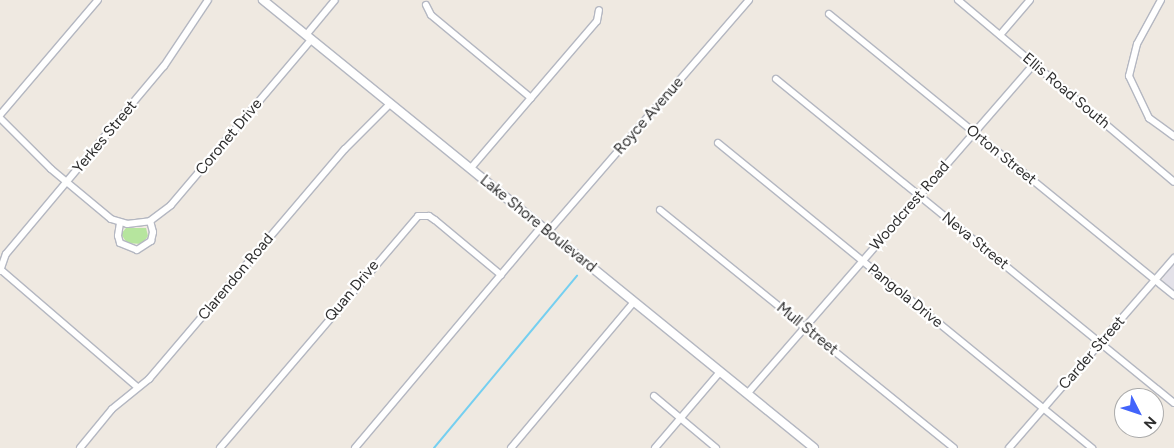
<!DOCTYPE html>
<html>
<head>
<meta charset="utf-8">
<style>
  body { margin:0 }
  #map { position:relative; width:1174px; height:448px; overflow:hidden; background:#efe9e1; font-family:Figtree,sans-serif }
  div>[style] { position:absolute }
  .industrial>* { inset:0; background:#e3e1e8 }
  .green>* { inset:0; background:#b6e59e }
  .stream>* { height:2px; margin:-1px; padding:0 1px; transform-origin:1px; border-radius:1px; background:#75cff0 }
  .roads { filter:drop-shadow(1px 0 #b4b7c1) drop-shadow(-1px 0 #b4b7c1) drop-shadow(0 1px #b4b7c1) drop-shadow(0 -1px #b4b7c1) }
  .minor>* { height:6px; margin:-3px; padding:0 3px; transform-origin:3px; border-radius:3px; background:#fff }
  .tertiary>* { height:8px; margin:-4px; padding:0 4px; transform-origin:4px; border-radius:4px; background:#fff }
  span { translate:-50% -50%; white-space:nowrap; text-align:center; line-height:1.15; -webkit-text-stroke:4.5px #fff; paint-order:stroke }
  .street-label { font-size:15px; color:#2e2e2e }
  .north { position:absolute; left:1114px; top:388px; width:50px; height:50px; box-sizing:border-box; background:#fff; border:1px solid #ababab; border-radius:50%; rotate:131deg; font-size:14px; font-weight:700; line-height:20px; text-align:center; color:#2e2e2e }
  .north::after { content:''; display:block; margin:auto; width:18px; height:22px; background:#4264fb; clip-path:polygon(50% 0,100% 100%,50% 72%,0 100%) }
</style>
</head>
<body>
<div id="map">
  <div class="industrial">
    <i style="clip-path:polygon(1174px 262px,1174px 292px,1162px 280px)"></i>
  </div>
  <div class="green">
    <i style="clip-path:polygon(126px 228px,146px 228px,148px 236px,142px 244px,127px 243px,121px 234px)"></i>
  </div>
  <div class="stream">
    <i style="left:434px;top:448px;width:224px;rotate:-50.3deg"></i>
  </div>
  <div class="roads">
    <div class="minor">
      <i style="left:958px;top:0;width:282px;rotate:40.1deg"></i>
      <i style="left:1161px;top:0;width:50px;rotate:118.6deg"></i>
      <i style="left:1137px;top:44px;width:33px;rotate:104deg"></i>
      <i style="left:1129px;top:76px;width:47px;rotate:64.5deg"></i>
      <i style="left:1149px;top:118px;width:31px;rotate:36deg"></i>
      <i style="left:426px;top:5px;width:11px;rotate:63deg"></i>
      <i style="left:431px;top:15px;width:130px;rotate:39.7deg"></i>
      <i style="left:829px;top:14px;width:445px;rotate:39.2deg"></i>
      <i style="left:306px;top:35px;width:45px;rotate:-50.4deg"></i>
      <i style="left:1000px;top:35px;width:46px;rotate:-49.4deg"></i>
      <i style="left:776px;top:79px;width:513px;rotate:39.15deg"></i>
      <i style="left:0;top:115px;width:151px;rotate:-49.6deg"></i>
      <i style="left:0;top:118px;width:72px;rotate:45deg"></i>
      <i style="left:51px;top:169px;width:78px;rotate:39.8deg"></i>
      <i style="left:111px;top:219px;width:17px;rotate:17deg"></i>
      <i style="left:127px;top:224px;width:23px;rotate:-7deg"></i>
      <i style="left:150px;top:221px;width:26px;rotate:-37deg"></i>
      <i style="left:171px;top:205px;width:216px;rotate:-49.7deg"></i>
      <i style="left:718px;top:143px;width:483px;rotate:39.2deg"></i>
      <i style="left:470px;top:169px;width:195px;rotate:-49.4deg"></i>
      <i style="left:597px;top:21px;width:11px;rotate:-80deg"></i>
      <i style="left:660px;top:210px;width:378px;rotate:39deg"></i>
      <i style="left:120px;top:223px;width:13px;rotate:99deg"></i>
      <i style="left:118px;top:236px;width:7px;rotate:74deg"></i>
      <i style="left:120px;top:243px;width:18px;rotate:22deg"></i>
      <i style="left:137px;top:250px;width:17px;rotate:-33deg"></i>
      <i style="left:151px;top:241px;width:9px;rotate:-77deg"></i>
      <i style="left:153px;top:232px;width:11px;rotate:-105deg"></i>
      <i style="left:548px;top:232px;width:307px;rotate:-49.1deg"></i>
      <i style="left:0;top:269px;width:181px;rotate:40.7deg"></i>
      <i style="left:0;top:271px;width:18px;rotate:-71deg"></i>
      <i style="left:6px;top:254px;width:246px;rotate:-50deg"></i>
      <i style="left:164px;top:66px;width:79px;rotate:-56.3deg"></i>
      <i style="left:747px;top:394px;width:437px;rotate:-49deg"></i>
      <i style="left:654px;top:396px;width:81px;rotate:40deg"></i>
      <i style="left:80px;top:448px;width:50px;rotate:-50.6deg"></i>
      <i style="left:112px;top:409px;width:48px;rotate:-39deg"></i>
      <i style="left:149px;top:379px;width:302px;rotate:-49.6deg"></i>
      <i style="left:345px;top:149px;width:64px;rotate:-45deg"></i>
      <i style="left:220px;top:448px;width:305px;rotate:-49.5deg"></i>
      <i style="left:418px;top:216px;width:11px"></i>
      <i style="left:429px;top:216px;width:7px;rotate:34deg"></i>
      <i style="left:435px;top:220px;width:86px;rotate:39.8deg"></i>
      <i style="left:355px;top:448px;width:289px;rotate:-49.9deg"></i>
      <i style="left:511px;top:448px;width:191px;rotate:-49.9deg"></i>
      <i style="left:655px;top:448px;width:100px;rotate:-49.5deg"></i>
      <i style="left:1009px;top:448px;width:252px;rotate:-49deg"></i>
    </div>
    <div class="tertiary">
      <i style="left:263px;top:0;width:710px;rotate:39.11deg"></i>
    </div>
  </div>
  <div class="street-label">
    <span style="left:1066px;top:91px;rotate:40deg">Ellis Road South</span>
    <span style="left:649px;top:116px;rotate:-49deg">Royce Avenue</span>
    <span style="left:105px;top:137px;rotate:-50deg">Yerkes Street</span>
    <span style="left:229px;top:137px;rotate:-50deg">Coronet Drive</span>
    <span style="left:1001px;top:155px;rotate:39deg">Orton Street</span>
    <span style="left:910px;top:206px;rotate:-49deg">Woodcrest Road</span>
    <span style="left:538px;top:224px;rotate:39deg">Lake Shore Boulevard</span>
    <span style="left:975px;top:241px;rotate:39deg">Neva Street</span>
    <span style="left:236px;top:277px;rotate:-50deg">Clarendon Road</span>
    <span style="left:352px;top:291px;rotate:-50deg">Quan Drive</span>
    <span style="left:905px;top:296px;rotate:39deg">Pangola Drive</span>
    <span style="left:807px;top:329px;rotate:39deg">Mull Street</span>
    <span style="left:1092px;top:353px;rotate:-49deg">Carder Street</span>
  </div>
  <div class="north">N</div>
</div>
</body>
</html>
